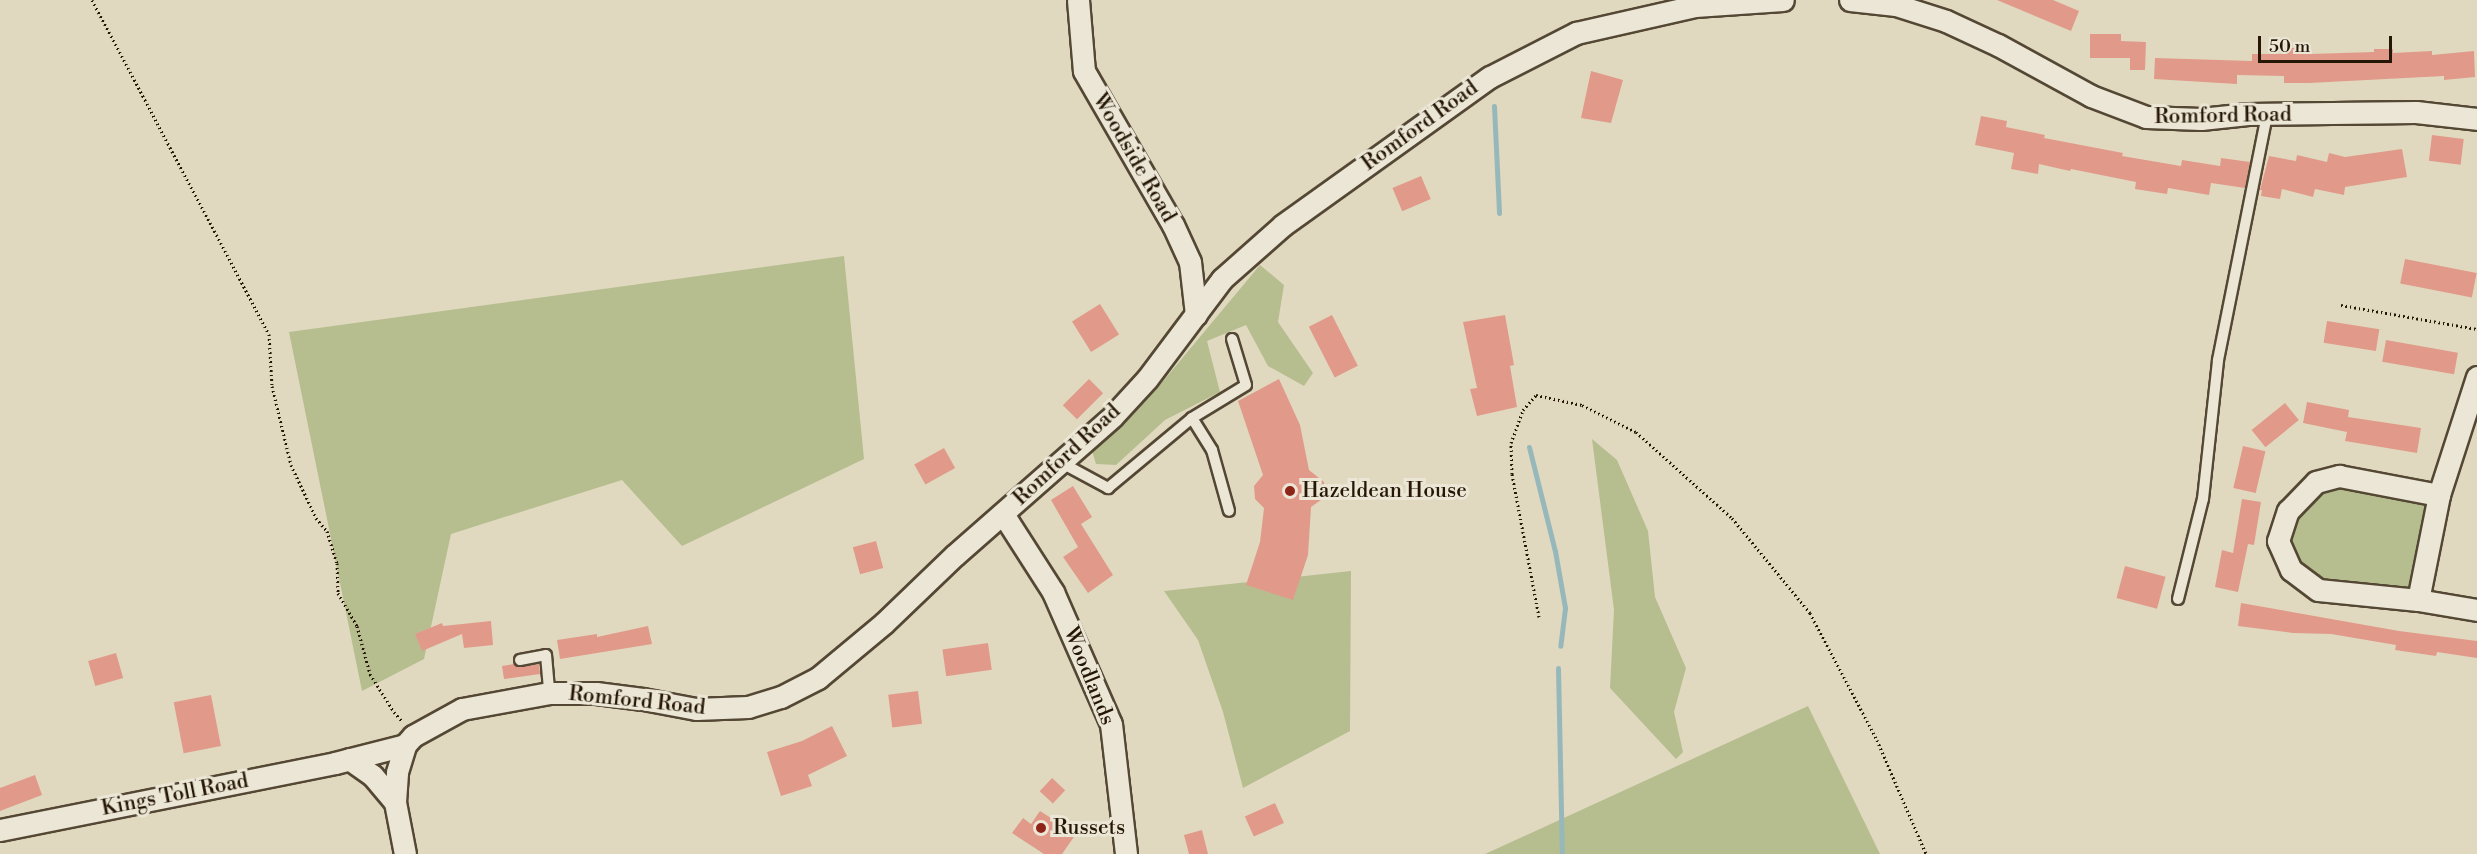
<!DOCTYPE html>
<html>
<head>
<meta charset="utf-8">
<style>
  body { margin:0 }
  #map { position:relative; width:2477px; height:854px; overflow:hidden; background:#e0d9bf; font-family:"Libre Bodoni",serif }
  div>[style] { position:absolute }
  .green>* { inset:0; background:#b6be8f }
  .stream>* { height:5px; margin:-2.5px; padding:0 2.5px; transform-origin:2.5px; border-radius:2.5px; background:#97b8bb }
  .building>* { inset:0; background:#e19a8a; transform-origin:0 0 }
  .path>* { height:3px; margin-top:-1.5px; transform-origin:0; background:repeating-linear-gradient(90deg,#251605 0 1.5px,transparent 0 4.5px) }
  .roads { filter:drop-shadow(2px 0 #544734) drop-shadow(-2px 0 #544734) drop-shadow(0 2px #544734) drop-shadow(0 -2px #544734) }
  .lane>* { height:10px; margin:-5px; padding:0 5px; transform-origin:5px; border-radius:5px; background:#ebe6d5 }
  .street>* { height:21px; margin:-10.5px; padding:0 10.5px; transform-origin:10.5px; border-radius:10.5px; background:#ebe6d5 }
  .dots>* { width:16px; height:16px; translate:-50% -50%; box-sizing:border-box; border:3px solid #ebe6d5; border-radius:50% }
  span { translate:-50% -50%; white-space:nowrap; text-align:center; line-height:1.15; -webkit-text-stroke:6px #ebe6d5; paint-order:stroke }
  .street-label { font-size:21px; color:#251605 }
  .poi-label { font-size:21px; color:#251605 }
  .left { translate:0 -50%; text-align:left }
  .scale { position:absolute; left:2258px; top:36px; width:134px; height:27px; box-sizing:border-box; border:3px solid #251605; border-top:0; padding-left:8px; font-size:18px; line-height:21px; white-space:nowrap; color:#251605; -webkit-text-stroke:4px #ebe6d5; paint-order:stroke }
</style>
</head>
<body>
<div id="map">
  <div class="green">
    <i style="clip-path:polygon(844px 256px,864px 459px,682px 546px,622px 480px,451px 534px,424px 659px,362px 691px,289px 332px)"></i>
    <i style="clip-path:polygon(1260px 265px,1284px 285px,1278px 322px,1313px 373px,1304px 386px,1268px 366px,1246px 325px,1207px 341px,1220px 392px,1165px 420px,1116px 465px,1096px 464px,1090px 444px,1154px 392px)"></i>
    <i style="clip-path:polygon(1592px 439px,1617px 460px,1648px 531px,1655px 597px,1686px 668px,1674px 712px,1683px 752px,1676px 759px,1610px 688px,1614px 610px)"></i>
    <i style="clip-path:polygon(2340px 482px,2433px 500px,2413px 593px,2321px 583px,2297px 565px,2285px 540px,2293px 514px,2317px 488px)"></i>
    <i style="clip-path:polygon(1351px 571px,1350px 731px,1243px 788px,1223px 712px,1198px 640px,1164px 591px)"></i>
    <i style="clip-path:polygon(1808px 706px,1880px 854px,1485px 854px)"></i>
  </div>
  <div class="stream">
    <i style="left:1494px;top:106px;width:107px;rotate:87.3deg"></i>
    <i style="left:1529px;top:447px;width:107px;rotate:76deg"></i>
    <i style="left:1555px;top:551px;width:58px;rotate:80deg"></i>
    <i style="left:1565px;top:608px;width:38px;rotate:97deg"></i>
    <i style="left:1558px;top:668px;width:186px;rotate:88.8deg"></i>
  </div>
  <div class="building">
    <i style="clip-path:polygon(1997px 0,2053px 0,2079px 11px,2071px 31px)"></i>
    <i style="clip-path:polygon(2090px 34px,2121px 34px,2121px 41px,2146px 42px,2145px 70px,2130px 70px,2130px 58px,2090px 58px)"></i>
    <i style="clip-path:polygon(2285px 48px,2310px 48px,2310px 54px,2374px 52px,2374px 49px,2393px 49px,2393px 53px,2432px 51px,2432px 55px,2474px 51px,2475px 77px,2444px 80px,2444px 76px,2309px 83px,2284px 83px,2284px 76px,2237px 75px,2237px 84px,2154px 79px,2155px 58px,2252px 61px,2252px 54px,2285px 54px)"></i>
    <i style="clip-path:polygon(1591px 71px,1623px 80px,1611px 123px,1581px 118px)"></i>
    <i style="clip-path:polygon(1981px 116px,2007px 121px,2006px 127px,2045px 135px,2044px 138px,2123px 153px,2122px 156px,2181px 166px,2182px 160px,2220px 166px,2221px 158px,2250px 162px,2245px 188px,2211px 183px,2209px 195px,2168px 188px,2167px 194px,2135px 189px,2136px 182px,2071px 169px,2070px 171px,2039px 164px,2038px 174px,2011px 169px,2014px 153px,1975px 145px)"></i>
    <i style="left:2432px;top:135px;width:32px;height:26px;rotate:7deg"></i>
    <i style="clip-path:polygon(2402px 149px,2407px 177px,2345px 187px,2344px 195px,2315px 189px,2313px 197px,2282px 189px,2280px 199px,2261px 196px,2262px 190px,2260px 190px,2269px 156px,2296px 161px,2297px 155px,2327px 162px,2329px 153px,2345px 157px)"></i>
    <i style="left:1421px;top:176px;width:25px;height:31px;rotate:67deg"></i>
    <i style="left:2405px;top:259px;width:73px;height:25px;rotate:11deg"></i>
    <i style="left:1100px;top:304px;width:36px;height:33px;rotate:58deg"></i>
    <i style="left:1332px;top:315px;width:57px;height:26px;rotate:63deg"></i>
    <i style="clip-path:polygon(1505px 315px,1514px 365px,1510px 366px,1517px 407px,1477px 416px,1470px 389px,1477px 388px,1463px 322px)"></i>
    <i style="left:2327px;top:321px;width:53px;height:22px;rotate:9deg"></i>
    <i style="left:2386px;top:340px;width:73px;height:22px;rotate:10deg"></i>
    <i style="left:1089px;top:379px;width:20px;height:37px;rotate:45deg"></i>
    <i style="clip-path:polygon(1279px 379px,1300px 425px,1309px 470px,1324px 482px,1325px 497px,1311px 507px,1308px 555px,1293px 600px,1246px 585px,1260px 542px,1264px 508px,1255px 499px,1254px 486px,1263px 475px,1238px 401px)"></i>
    <i style="clip-path:polygon(2307px 402px,2349px 410px,2348px 417px,2421px 428px,2417px 453px,2345px 441px,2347px 432px,2303px 423px)"></i>
    <i style="left:2285px;top:403px;width:22px;height:43px;rotate:51deg"></i>
    <i style="left:2243px;top:446px;width:23px;height:43px;rotate:13deg"></i>
    <i style="left:944px;top:448px;width:23px;height:34px;rotate:61deg"></i>
    <i style="clip-path:polygon(1073px 486px,1092px 517px,1081px 524px,1113px 575px,1088px 593px,1063px 557px,1078px 547px,1051px 500px)"></i>
    <i style="clip-path:polygon(2242px 499px,2261px 502px,2254px 545px,2248px 544px,2238px 592px,2215px 587px,2222px 550px,2233px 553px)"></i>
    <i style="left:876px;top:541px;width:28px;height:24px;rotate:75deg"></i>
    <i style="left:2125px;top:566px;width:42px;height:33px;rotate:15deg"></i>
    <i style="clip-path:polygon(2241px 603px,2399px 631px,2477px 641px,2477px 658px,2437px 652px,2436px 656px,2395px 650px,2396px 645px,2331px 634px,2293px 633px,2238px 626px)"></i>
    <i style="clip-path:polygon(491px 621px,493px 645px,464px 648px,462px 634px,422px 651px,415px 634px,442px 623px,443px 626px)"></i>
    <i style="clip-path:polygon(648px 626px,652px 644px,560px 659px,557px 640px,597px 634px,597px 637px)"></i>
    <i style="left:988px;top:643px;width:27px;height:46px;rotate:82deg"></i>
    <i style="left:116px;top:653px;width:26px;height:29px;rotate:74deg"></i>
    <i style="clip-path:polygon(514px 664px,521px 667px,539px 664px,540px 674px,504px 679px,502px 666px)"></i>
    <i style="left:918px;top:691px;width:33px;height:30px;rotate:83deg"></i>
    <i style="left:211px;top:695px;width:52px;height:38px;rotate:79deg"></i>
    <i style="clip-path:polygon(832px 726px,847px 756px,808px 775px,812px 786px,781px 796px,767px 752px,802px 741px)"></i>
    <i style="clip-path:polygon(35px 775px,42px 795px,0 811px,0 788px)"></i>
    <i style="left:1052px;top:778px;width:18px;height:18px;rotate:43deg"></i>
    <i style="left:1275px;top:803px;width:22px;height:33px;rotate:66deg"></i>
    <i style="clip-path:polygon(1040px 811px,1076px 834px,1062px 854px,1044px 854px,1012px 833px,1023px 818px,1031px 824px)"></i>
    <i style="clip-path:polygon(1202px 830px,1208px 854px,1189px 854px,1184px 835px)"></i>
  </div>
  <div class="path">
    <i style="left:92px;top:0;width:378px;rotate:62.1deg"></i>
    <i style="left:269px;top:334px;width:52px;rotate:86.7deg"></i>
    <i style="left:272px;top:386px;width:81px;rotate:76.5deg"></i>
    <i style="left:291px;top:465px;width:59px;rotate:64.7deg"></i>
    <i style="left:316px;top:518px;width:17px;rotate:50deg"></i>
    <i style="left:327px;top:531px;width:34px;rotate:73deg"></i>
    <i style="left:337px;top:563px;width:30px;rotate:88deg"></i>
    <i style="left:338px;top:593px;width:38px;rotate:60deg"></i>
    <i style="left:357px;top:626px;width:50px;rotate:74.8deg"></i>
    <i style="left:370px;top:674px;width:45px;rotate:57.7deg"></i>
    <i style="left:394px;top:712px;width:13px;rotate:48deg"></i>
    <i style="left:2341px;top:305px;width:138px;rotate:10deg"></i>
    <i style="left:1539px;top:617px;width:146px;rotate:-100.7deg"></i>
    <i style="left:1512px;top:474px;width:31px;rotate:-92deg"></i>
    <i style="left:1511px;top:443px;width:35px;rotate:-70deg"></i>
    <i style="left:1523px;top:410px;width:20px;rotate:-49deg"></i>
    <i style="left:1536px;top:395px;width:47px;rotate:12.3deg"></i>
    <i style="left:1582px;top:405px;width:60px;rotate:26.6deg"></i>
    <i style="left:1636px;top:432px;width:129px;rotate:41.9deg"></i>
    <i style="left:1732px;top:518px;width:123px;rotate:50.6deg"></i>
    <i style="left:1810px;top:613px;width:144px;rotate:62.2deg"></i>
    <i style="left:1877px;top:740px;width:124px;rotate:66.7deg"></i>
  </div>
  <div class="roads">
    <div class="lane">
      <i style="left:1192px;top:418px;width:63px;rotate:-31.4deg"></i>
      <i style="left:1246px;top:385px;width:48px;rotate:-106.9deg"></i>
      <i style="left:1060px;top:462px;width:55px;rotate:28.4deg"></i>
      <i style="left:1108px;top:488px;width:109px;rotate:-39.8deg"></i>
      <i style="left:1192px;top:418px;width:38px;rotate:58deg"></i>
      <i style="left:1212px;top:450px;width:63px;rotate:74.4deg"></i>
      <i style="left:2178px;top:599px;width:103px;rotate:-76deg"></i>
      <i style="left:2203px;top:499px;width:140px;rotate:-83.8deg"></i>
      <i style="left:2218px;top:360px;width:250px;rotate:-78.7deg"></i>
      <i style="left:520px;top:660px;width:26px;rotate:-11deg"></i>
      <i style="left:546px;top:655px;width:38px;rotate:85deg"></i>
    </div>
    <div class="street">
      <i style="left:1078px;top:0;width:71px;rotate:85.2deg"></i>
      <i style="left:1084px;top:71px;width:178px;rotate:60deg"></i>
      <i style="left:1173px;top:225px;width:41px;rotate:65.3deg"></i>
      <i style="left:1190px;top:262px;width:53px;rotate:83.5deg"></i>
      <i style="left:1850px;top:0;width:46px;rotate:6.2deg"></i>
      <i style="left:1896px;top:5px;width:52px;rotate:17.7deg"></i>
      <i style="left:1946px;top:21px;width:57px;rotate:24.8deg"></i>
      <i style="left:1998px;top:45px;width:106px;rotate:28.7deg"></i>
      <i style="left:2091px;top:96px;width:59px;rotate:20.9deg"></i>
      <i style="left:2146px;top:117px;width:55px;rotate:2.1deg"></i>
      <i style="left:2201px;top:119px;width:47px;rotate:-6.1deg"></i>
      <i style="left:2248px;top:114px;width:168px;rotate:-0.7deg"></i>
      <i style="left:2416px;top:112px;width:61px;rotate:6.5deg"></i>
      <i style="left:2477px;top:377px;width:124px;rotate:107.9deg"></i>
      <i style="left:2439px;top:495px;width:107px;rotate:101.3deg"></i>
      <i style="left:2418px;top:600px;width:60px;rotate:9.6deg"></i>
      <i style="left:1003px;top:514px;width:93px;rotate:57.3deg"></i>
      <i style="left:1053px;top:592px;width:144px;rotate:66.3deg"></i>
      <i style="left:1111px;top:724px;width:131px;rotate:83.4deg"></i>
      <i style="left:2418px;top:600px;width:100px;rotate:-174.3deg"></i>
      <i style="left:2318px;top:590px;width:34px;rotate:-143deg"></i>
      <i style="left:2291px;top:570px;width:32px;rotate:-114deg"></i>
      <i style="left:2278px;top:541px;width:32px;rotate:-72deg"></i>
      <i style="left:2288px;top:511px;width:40px;rotate:-46deg"></i>
      <i style="left:2316px;top:482px;width:24px;rotate:-15deg"></i>
      <i style="left:2339px;top:476px;width:102px;rotate:10.8deg"></i>
      <i style="left:349px;top:759px;width:29px;rotate:35deg"></i>
      <i style="left:373px;top:776px;width:34px;rotate:50deg"></i>
      <i style="left:0;top:830px;width:342px;rotate:-11.3deg"></i>
      <i style="left:335px;top:763px;width:72px;rotate:-14.4deg"></i>
      <i style="left:405px;top:854px;width:53px;rotate:-100.9deg"></i>
      <i style="left:395px;top:802px;width:30px;rotate:-86deg"></i>
      <i style="left:397px;top:772px;width:28px;rotate:-73deg"></i>
      <i style="left:405px;top:745px;width:12px;rotate:-48deg"></i>
      <i style="left:413px;top:736px;width:56px;rotate:-28.9deg"></i>
      <i style="left:462px;top:709px;width:88px;rotate:-10.4deg"></i>
      <i style="left:549px;top:693px;width:47px"></i>
      <i style="left:596px;top:693px;width:47px;rotate:7.3deg"></i>
      <i style="left:643px;top:699px;width:54px;rotate:10.7deg"></i>
      <i style="left:696px;top:709px;width:52px;rotate:-2.2deg"></i>
      <i style="left:748px;top:707px;width:34px;rotate:-17deg"></i>
      <i style="left:781px;top:697px;width:42px;rotate:-27.2deg"></i>
      <i style="left:818px;top:678px;width:86px;rotate:-39.8deg"></i>
      <i style="left:884px;top:623px;width:98px;rotate:-43.8deg"></i>
      <i style="left:955px;top:555px;width:210px;rotate:-41.3deg"></i>
      <i style="left:1113px;top:416px;width:50px;rotate:-47.4deg"></i>
      <i style="left:1147px;top:379px;width:125px;rotate:-53.1deg"></i>
      <i style="left:1222px;top:279px;width:81px;rotate:-41.5deg"></i>
      <i style="left:1283px;top:225px;width:254px;rotate:-35.6deg"></i>
      <i style="left:1490px;top:77px;width:97px;rotate:-27.1deg"></i>
      <i style="left:1576px;top:33px;width:122px;rotate:-12.8deg"></i>
      <i style="left:1695px;top:6px;width:88px;rotate:-3.9deg"></i>
    </div>
  </div>
  <div class="dots">
    <i style="left:1290px;top:491px;background:#8f2418"></i>
    <i style="left:1041px;top:828px;background:#8f2418"></i>
  </div>
  <div class="street-label">
    <span style="left:2223px;top:116px;rotate:-1deg">Romford Road</span>
    <span style="left:1420px;top:126px;rotate:-36deg">Romford Road</span>
    <span style="left:1134px;top:158px;rotate:60deg">Woodside Road</span>
    <span style="left:1067px;top:455px;rotate:-43deg">Romford Road</span>
    <span style="left:1089px;top:676px;rotate:68deg">Woodlands</span>
    <span style="left:637px;top:701px;rotate:6deg">Romford Road</span>
    <span style="left:175px;top:795px;rotate:-11deg">Kings Toll Road</span>
  </div>
  <div class="poi-label">
    <span class="left" style="left:1302px;top:491px">Hazeldean House</span>
    <span class="left" style="left:1053px;top:828px">Russets</span>
  </div>
  <div class="scale">50 m</div>
</div>
</body>
</html>
